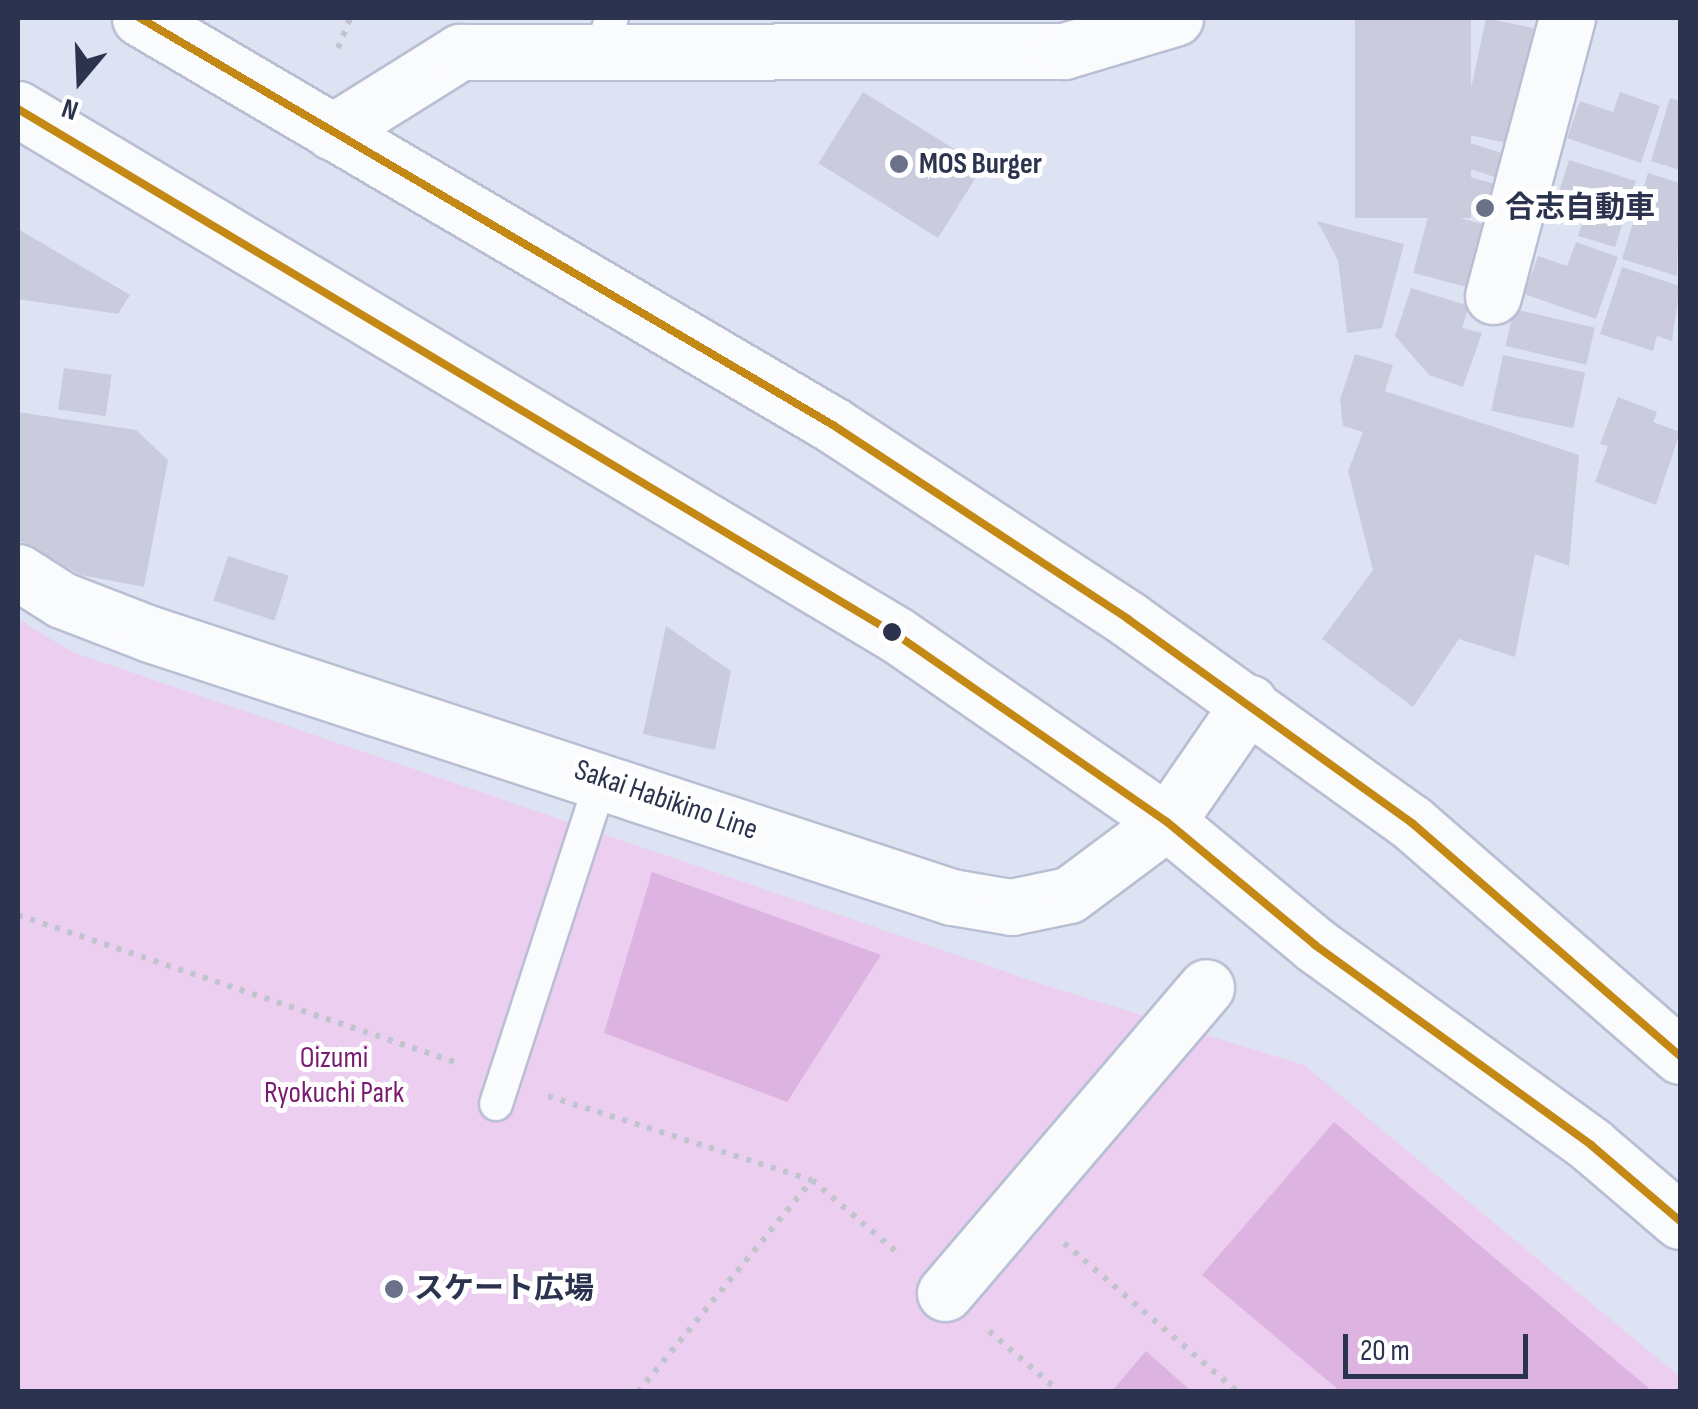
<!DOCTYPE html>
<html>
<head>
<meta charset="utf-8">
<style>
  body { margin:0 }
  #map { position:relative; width:1698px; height:1409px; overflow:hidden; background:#dee3f3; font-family:"Sofia Sans Condensed","Noto Sans JP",sans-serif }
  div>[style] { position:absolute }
  .green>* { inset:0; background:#ebcef0 }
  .forest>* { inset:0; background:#ddb4e1 }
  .building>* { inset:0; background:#caccde; transform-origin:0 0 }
  .path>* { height:6px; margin-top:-3px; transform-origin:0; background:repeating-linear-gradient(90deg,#c2c4cd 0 5px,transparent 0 13px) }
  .roads { filter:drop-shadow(2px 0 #b9bfd3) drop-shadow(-2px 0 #b9bfd3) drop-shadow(0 2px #b9bfd3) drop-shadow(0 -2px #b9bfd3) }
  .lane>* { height:32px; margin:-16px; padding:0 16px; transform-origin:16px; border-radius:16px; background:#fafbfd }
  .street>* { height:55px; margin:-27.5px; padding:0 27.5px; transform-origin:27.5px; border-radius:27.5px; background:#fafbfd }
  .secondary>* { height:55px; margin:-27.5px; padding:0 27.5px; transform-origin:27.5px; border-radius:27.5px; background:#fafbfd }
  .primary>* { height:55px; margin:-27.5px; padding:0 27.5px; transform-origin:27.5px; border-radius:27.5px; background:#fafbfd }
  .bus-1>* { height:8px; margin:-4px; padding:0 4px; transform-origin:4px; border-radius:4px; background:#c48914 }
  .dots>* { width:28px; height:28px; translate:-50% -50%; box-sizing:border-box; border:5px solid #fff; border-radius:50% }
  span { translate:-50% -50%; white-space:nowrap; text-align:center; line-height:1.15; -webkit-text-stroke:10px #fff; paint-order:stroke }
  .poi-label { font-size:30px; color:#2b334e; font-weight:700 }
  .left { translate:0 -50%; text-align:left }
  .street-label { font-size:30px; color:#2b334e }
  .park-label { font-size:30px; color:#791c71 }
  .frame { position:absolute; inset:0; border:20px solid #2b334e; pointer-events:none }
  .north { position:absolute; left:30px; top:30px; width:100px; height:100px; -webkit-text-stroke:8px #fff; paint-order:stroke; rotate:199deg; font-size:28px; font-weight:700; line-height:40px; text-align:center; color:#2b334e }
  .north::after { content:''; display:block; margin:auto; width:35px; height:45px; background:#2b334e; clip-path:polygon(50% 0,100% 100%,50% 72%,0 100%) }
  .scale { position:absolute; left:1343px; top:1334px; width:185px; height:45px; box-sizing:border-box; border:5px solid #2b334e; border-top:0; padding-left:12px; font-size:30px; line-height:35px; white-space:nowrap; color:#2b334e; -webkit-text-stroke:8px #fff; paint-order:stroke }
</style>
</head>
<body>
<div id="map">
  <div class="green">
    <i style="clip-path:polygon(18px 619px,72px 652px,1041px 984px,1304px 1065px,1680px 1377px,1680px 1391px,18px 1391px)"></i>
  </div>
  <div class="forest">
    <i style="clip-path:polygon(652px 872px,881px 955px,787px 1102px,604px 1033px)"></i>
    <i style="clip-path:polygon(1334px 1122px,1652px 1391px,1340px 1391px,1202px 1275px)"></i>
    <i style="clip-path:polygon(1146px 1351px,1191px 1391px,1112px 1391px)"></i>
  </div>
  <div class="building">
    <i style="left:1355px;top:18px;width:116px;height:200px"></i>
    <i style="left:1486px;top:18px;width:56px;height:118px;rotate:12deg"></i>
    <i style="left:863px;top:92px;width:141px;height:84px;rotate:32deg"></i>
    <i style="clip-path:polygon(1620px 92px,1660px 106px,1641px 163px,1567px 138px,1580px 101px,1613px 112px)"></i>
    <i style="clip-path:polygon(1670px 98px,1680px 101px,1680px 170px,1651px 161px)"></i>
    <i style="left:1452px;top:137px;width:65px;height:25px;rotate:18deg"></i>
    <i style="clip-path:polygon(1569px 160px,1636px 181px,1615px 247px,1578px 236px,1584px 217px,1554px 208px)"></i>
    <i style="left:1439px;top:168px;width:71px;height:32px;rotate:16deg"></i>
    <i style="clip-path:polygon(1648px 173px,1680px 183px,1677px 276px,1622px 259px)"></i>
    <i style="left:1430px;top:210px;width:65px;height:65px;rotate:15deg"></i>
    <i style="clip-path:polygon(1317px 221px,1404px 244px,1382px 328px,1347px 333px,1338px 260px)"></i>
    <i style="clip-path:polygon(18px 229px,130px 295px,118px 314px,18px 299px)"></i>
    <i style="clip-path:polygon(1576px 242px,1618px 257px,1596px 319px,1524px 294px,1538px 256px,1567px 266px)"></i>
    <i style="clip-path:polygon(1622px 267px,1680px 286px,1672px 341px,1657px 336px,1653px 351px,1600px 334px)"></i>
    <i style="clip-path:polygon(1411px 288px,1469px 306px,1462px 328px,1482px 333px,1463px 387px,1429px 375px,1395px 336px)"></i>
    <i style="left:1514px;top:309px;width:83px;height:38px;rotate:13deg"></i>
    <i style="clip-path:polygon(1355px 354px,1393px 365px,1385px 391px,1579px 455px,1569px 566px,1535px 554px,1515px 657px,1459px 639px,1413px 707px,1322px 639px,1373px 570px,1348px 471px,1363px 432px,1343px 426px,1340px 399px)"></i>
    <i style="left:1503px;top:355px;width:84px;height:57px;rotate:12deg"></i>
    <i style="left:64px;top:368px;width:48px;height:42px;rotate:8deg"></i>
    <i style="clip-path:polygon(1618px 397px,1657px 412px,1653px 422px,1680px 432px,1656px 505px,1595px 482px,1608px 446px,1600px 444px)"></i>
    <i style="clip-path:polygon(18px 412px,136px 430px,168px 460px,144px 587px,81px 575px,18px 540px)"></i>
    <i style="left:228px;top:556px;width:64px;height:47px;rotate:18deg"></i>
    <i style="clip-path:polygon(666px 626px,731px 671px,715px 750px,643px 734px)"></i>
  </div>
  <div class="path">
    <i style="left:338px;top:48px;width:32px;rotate:-68deg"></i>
    <i style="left:18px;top:915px;width:467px;rotate:18.6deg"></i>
    <i style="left:548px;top:1096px;width:277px;rotate:17.7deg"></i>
    <i style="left:812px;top:1180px;width:116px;rotate:40.4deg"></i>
    <i style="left:1064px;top:1243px;width:229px;rotate:40.6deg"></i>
    <i style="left:989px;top:1331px;width:94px;rotate:40.7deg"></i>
    <i style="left:638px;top:1392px;width:274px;rotate:-50.6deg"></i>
  </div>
  <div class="roads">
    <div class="lane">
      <i style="left:600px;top:52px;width:36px;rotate:-71deg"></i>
      <i style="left:496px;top:1104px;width:343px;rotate:-72deg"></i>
    </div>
    <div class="street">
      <i style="left:1493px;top:296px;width:288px;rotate:-75.1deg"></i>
      <i style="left:945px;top:1293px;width:402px;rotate:-49.5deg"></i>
    </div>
    <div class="secondary">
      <i style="left:332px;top:132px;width:151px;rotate:-32deg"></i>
      <i style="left:460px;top:52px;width:604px;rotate:-0.09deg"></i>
      <i style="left:1064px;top:51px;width:116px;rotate:-16.6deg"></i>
    </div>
    <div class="primary">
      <i style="left:140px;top:18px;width:804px;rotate:30.43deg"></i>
      <i style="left:833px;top:425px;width:353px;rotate:33.3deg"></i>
      <i style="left:1128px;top:619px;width:350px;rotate:35.7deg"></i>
      <i style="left:1412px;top:823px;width:355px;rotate:41deg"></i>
      <i style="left:18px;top:109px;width:1024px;rotate:30.9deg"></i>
      <i style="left:897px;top:635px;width:328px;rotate:34.7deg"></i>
      <i style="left:1167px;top:822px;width:192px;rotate:39.7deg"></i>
      <i style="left:1315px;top:945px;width:341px;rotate:35.9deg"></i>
      <i style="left:1591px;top:1145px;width:117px;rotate:40.5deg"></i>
      <i style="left:18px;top:572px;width:52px;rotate:32.5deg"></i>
      <i style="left:62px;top:600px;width:94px;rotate:21.1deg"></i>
      <i style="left:150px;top:634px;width:844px;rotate:18.16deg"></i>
      <i style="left:952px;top:897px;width:60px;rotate:9.6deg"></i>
      <i style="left:1011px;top:907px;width:59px;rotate:-11.7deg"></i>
      <i style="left:1069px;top:895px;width:122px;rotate:-36.7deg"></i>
      <i style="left:1167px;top:822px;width:145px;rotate:-55.4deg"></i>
    </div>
  </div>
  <div class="bus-1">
    <i style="left:140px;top:18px;width:804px;rotate:30.43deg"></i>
    <i style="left:833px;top:425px;width:353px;rotate:33.3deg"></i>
    <i style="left:1128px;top:619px;width:350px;rotate:35.7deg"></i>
    <i style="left:1412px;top:823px;width:355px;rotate:41deg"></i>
    <i style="left:18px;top:109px;width:1024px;rotate:30.9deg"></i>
    <i style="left:897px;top:635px;width:328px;rotate:34.7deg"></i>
    <i style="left:1167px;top:822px;width:192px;rotate:39.7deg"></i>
    <i style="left:1315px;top:945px;width:341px;rotate:35.9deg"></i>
    <i style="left:1591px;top:1145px;width:117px;rotate:40.5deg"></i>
  </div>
  <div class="dots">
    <i style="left:899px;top:164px;background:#6a7188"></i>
    <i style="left:1485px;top:208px;background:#6a7188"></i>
    <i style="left:892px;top:632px;background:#2b334e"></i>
    <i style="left:394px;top:1289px;background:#6a7188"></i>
  </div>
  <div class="poi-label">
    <span class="left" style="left:919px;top:164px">MOS Burger</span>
    <span class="left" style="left:1505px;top:208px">合志自動車</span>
    <span class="left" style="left:414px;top:1289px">スケート広場</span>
  </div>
  <div class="street-label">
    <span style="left:666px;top:800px;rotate:19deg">Sakai Habikino Line</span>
  </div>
  <div class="park-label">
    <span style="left:334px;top:1075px">Oizumi<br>Ryokuchi Park</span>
  </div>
  <div class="frame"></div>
  <div class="north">N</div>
  <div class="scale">20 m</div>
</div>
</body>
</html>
